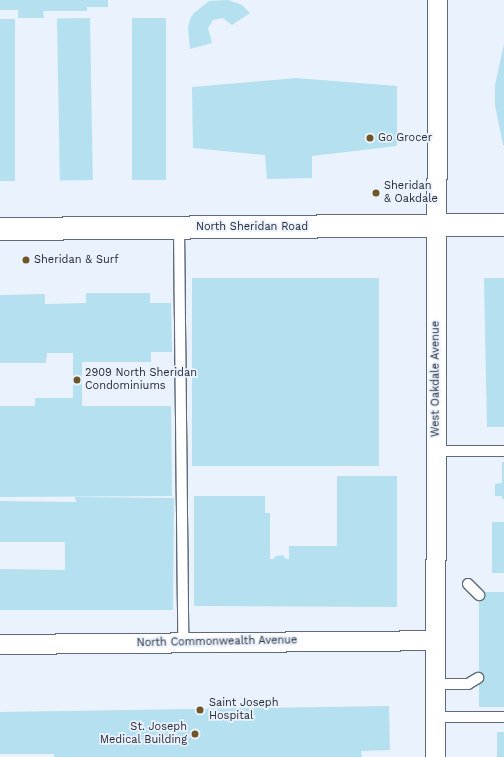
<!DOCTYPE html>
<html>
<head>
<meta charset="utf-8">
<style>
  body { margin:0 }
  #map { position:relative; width:504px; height:757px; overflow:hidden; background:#eaf2fe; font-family:"Work Sans",sans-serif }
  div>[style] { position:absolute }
  .building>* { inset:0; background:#b5e0f0; transform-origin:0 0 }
  .roads { filter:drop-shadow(1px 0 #5e6a7b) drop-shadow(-1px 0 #5e6a7b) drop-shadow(0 1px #5e6a7b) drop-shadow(0 -1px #5e6a7b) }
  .lane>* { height:10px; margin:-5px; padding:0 5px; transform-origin:5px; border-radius:5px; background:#fff }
  .street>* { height:19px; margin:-9.5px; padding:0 9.5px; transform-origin:9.5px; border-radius:9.5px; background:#fff }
  .secondary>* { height:22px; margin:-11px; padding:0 11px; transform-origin:11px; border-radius:11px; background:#fff }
  .dots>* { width:11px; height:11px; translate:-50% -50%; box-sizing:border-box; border:2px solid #eaf2fe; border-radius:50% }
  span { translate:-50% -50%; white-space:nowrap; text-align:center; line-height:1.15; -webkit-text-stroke:3.5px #eaf2fe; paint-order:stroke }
  .poi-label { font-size:11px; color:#252a31 }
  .left { translate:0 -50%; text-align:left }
  .right { translate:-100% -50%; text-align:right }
  .street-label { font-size:11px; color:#252a31 }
</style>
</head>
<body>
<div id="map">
  <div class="building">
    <i style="clip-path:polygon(0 0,108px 0,108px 7px,87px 7px,87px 11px,43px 11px,44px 18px,18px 18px,18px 10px,0 10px)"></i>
    <i style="clip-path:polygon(228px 0,242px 5px,250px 13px,232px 25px,223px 18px,213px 20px,208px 28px,212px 43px,190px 49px,188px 28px,190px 19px,194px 13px,209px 1px)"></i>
    <i style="left:90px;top:18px;width:162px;height:33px;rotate:89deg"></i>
    <i style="left:132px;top:18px;width:34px;height:162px"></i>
    <i style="left:0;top:19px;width:15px;height:162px"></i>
    <i style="clip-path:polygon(504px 44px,504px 145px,503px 145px,495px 105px,495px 85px)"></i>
    <i style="clip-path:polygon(296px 78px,397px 86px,397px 146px,312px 156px,312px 178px,267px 179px,265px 155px,193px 148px,192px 87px)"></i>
    <i style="left:379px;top:278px;width:188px;height:187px;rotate:90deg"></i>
    <i style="clip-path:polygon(484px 278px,504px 278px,504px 427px,487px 427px)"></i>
    <i style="clip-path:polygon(86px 293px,150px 293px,150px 303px,171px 303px,172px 352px,151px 352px,151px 362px,82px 362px,82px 406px,171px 406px,172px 496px,0 497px,0 406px,35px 406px,35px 398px,73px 398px,73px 353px,47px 353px,46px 363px,0 363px,0 295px,45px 294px,45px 304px,86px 303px)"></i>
    <i style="clip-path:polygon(502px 462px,504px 462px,504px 499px,502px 499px,502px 496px,495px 496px,495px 484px,502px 483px)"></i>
    <i style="clip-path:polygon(337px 476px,397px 476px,397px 607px,194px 606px,194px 496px,265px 496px,265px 513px,270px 513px,270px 559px,273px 559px,276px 556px,283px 555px,286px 559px,289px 559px,289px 546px,337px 546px)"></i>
    <i style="clip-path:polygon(75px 497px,174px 498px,173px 610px,0 610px,0 569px,65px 570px,65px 542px,0 542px,0 501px,76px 502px)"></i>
    <i style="left:492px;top:522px;width:12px;height:51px"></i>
    <i style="left:479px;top:592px;width:25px;height:115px"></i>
    <i style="clip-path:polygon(389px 706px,390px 750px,361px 751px,362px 757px,54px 757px,54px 754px,0 754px,0 712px)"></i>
    <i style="left:497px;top:732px;width:7px;height:25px"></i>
  </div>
  <div class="roads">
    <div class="lane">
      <i style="left:179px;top:227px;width:415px;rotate:89.4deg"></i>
      <i style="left:435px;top:451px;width:69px"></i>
      <i style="left:468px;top:584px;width:16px;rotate:45deg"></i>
      <i style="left:435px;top:684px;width:33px"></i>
      <i style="left:468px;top:684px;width:12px;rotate:-31deg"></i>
      <i style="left:435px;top:717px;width:69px"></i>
    </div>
    <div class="street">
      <i style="left:0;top:644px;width:435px;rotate:-0.5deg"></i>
      <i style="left:435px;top:757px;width:757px;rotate:-89.85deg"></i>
    </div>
    <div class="secondary">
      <i style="left:0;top:229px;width:504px;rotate:-0.45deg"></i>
    </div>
  </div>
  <div class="dots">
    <i style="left:370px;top:138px;background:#6e5626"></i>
    <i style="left:376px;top:193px;background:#6e5626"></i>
    <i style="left:26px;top:260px;background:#6e5626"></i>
    <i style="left:77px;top:380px;background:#6e5626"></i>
    <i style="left:200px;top:710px;background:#6e5626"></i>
    <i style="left:195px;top:734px;background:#6e5626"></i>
  </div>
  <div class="poi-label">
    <span class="left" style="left:378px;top:138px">Go Grocer</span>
    <span class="left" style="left:384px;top:193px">Sheridan<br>&amp; Oakdale</span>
    <span class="left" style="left:34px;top:260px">Sheridan &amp; Surf</span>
    <span class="left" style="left:85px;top:380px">2909 North Sheridan<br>Condominiums</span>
    <span class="left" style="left:209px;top:710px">Saint Joseph<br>Hospital</span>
    <span class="right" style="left:187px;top:734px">St. Joseph<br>Medical Building</span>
  </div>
  <div class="street-label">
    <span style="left:252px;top:227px">North Sheridan Road</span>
    <span style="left:436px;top:379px;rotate:-90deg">West Oakdale Avenue</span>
    <span style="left:217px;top:642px;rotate:-1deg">North Commonwealth Avenue</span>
  </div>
</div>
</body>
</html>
